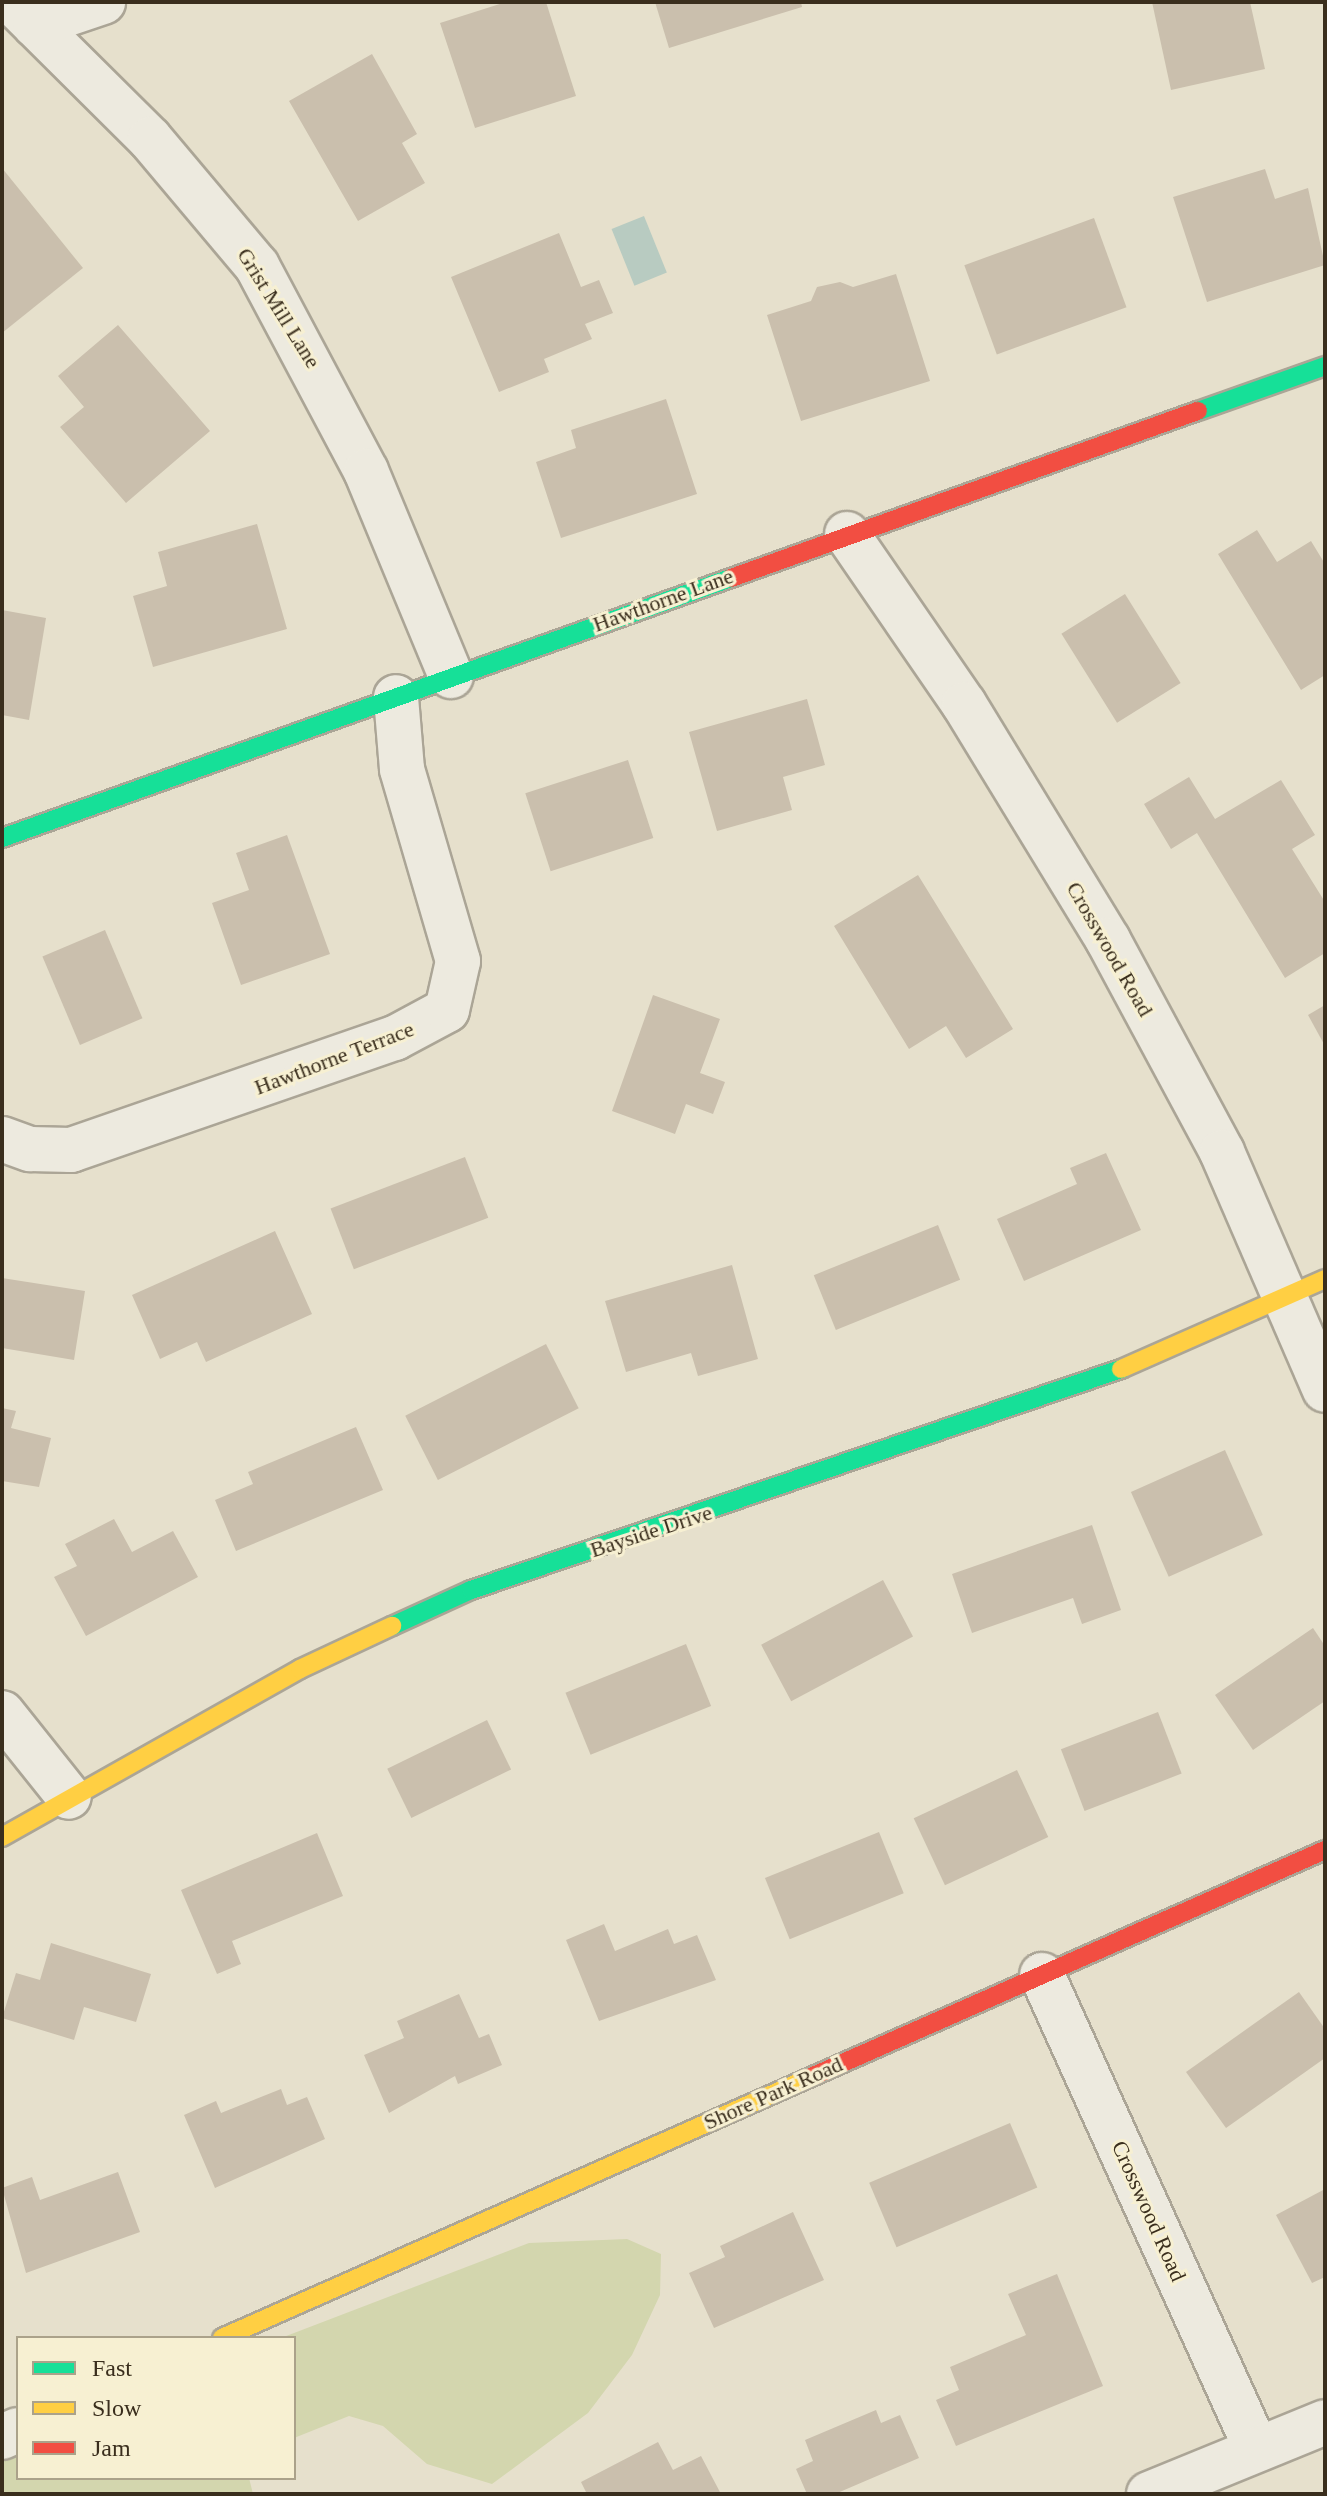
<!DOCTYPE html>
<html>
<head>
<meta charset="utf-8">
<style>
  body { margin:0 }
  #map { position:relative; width:1327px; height:2496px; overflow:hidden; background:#e6e0cc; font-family:"Times New Roman",serif }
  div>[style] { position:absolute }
  .green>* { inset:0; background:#d3d6ae }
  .water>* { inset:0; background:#b8cbc1; transform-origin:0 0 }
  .building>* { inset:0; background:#cabfad; transform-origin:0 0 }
  .roads { filter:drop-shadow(2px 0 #aba596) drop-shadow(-2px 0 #aba596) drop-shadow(0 2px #aba596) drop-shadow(0 -2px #aba596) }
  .street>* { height:44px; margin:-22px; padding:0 22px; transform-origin:22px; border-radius:22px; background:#edeadf }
  .fast>* { height:18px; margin:-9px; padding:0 9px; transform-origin:9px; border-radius:9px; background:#16e098 }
  .slow>* { height:18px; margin:-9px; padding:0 9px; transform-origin:9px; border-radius:9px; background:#ffcf43 }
  .jam>* { height:18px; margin:-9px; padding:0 9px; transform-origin:9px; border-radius:9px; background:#f24e42 }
  span { translate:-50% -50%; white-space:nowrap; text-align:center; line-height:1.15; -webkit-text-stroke:6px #f7f0d2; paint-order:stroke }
  .street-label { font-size:22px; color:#3a2e1d }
  .frame { position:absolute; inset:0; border:4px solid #3a2e1d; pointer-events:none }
  .legend { position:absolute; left:16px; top:2336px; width:280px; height:144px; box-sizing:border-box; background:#f7f0d2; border:2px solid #aba28a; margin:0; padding:10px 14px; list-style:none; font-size:24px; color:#3a2e1d }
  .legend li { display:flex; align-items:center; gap:16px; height:40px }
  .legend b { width:40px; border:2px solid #aba28a }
</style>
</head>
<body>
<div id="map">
  <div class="green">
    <i style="clip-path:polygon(627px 2239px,661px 2254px,660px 2295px,632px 2355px,588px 2413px,492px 2484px,427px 2464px,383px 2426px,349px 2416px,294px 2438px,294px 2338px,281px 2338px,529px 2243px)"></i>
    <i style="clip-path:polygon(18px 2429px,18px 2478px,249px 2478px,253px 2494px,2px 2494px,2px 2436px)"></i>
  </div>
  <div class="water">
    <i style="left:644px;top:216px;width:61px;height:35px;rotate:68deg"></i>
  </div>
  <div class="building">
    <i style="clip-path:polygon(506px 2px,546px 2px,576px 96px,475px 128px,440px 23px)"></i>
    <i style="clip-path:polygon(655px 2px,801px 2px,802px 7px,669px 48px)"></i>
    <i style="clip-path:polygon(1152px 2px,1250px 2px,1265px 69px,1171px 90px)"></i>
    <i style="clip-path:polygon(372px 54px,417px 134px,402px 143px,425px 183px,358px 221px,289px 101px)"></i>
    <i style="clip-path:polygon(2px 168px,83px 268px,2px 333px)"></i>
    <i style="clip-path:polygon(1265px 169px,1275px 199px,1308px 188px,1325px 265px,1207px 302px,1173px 197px)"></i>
    <i style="left:1094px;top:218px;width:95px;height:138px;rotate:70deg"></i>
    <i style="clip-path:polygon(559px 233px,581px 287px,599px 280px,613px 313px,585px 324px,592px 339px,544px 359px,549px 372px,499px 392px,451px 277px)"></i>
    <i style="clip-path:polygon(896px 274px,930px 381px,801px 421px,767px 315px,811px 301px,817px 287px,840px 282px,853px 287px)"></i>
    <i style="clip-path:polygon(118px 325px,210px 431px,126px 503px,60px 427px,84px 407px,58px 376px)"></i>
    <i style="clip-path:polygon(666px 399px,697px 494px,561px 538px,536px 462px,576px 448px,571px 430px)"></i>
    <i style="clip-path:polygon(257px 524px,287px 629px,153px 667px,133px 596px,167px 586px,158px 552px)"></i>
    <i style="clip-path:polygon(1257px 530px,1277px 562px,1311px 541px,1325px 564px,1325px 675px,1301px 690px,1218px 554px)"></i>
    <i style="left:1125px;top:594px;width:105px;height:75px;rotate:58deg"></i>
    <i style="clip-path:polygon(2px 610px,46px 618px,29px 720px,2px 715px)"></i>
    <i style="clip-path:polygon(807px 699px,825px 765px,783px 777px,792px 810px,717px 831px,689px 732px)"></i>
    <i style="left:628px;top:760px;width:82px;height:108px;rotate:72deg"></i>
    <i style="clip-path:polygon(1189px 777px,1215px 819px,1281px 780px,1315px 835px,1292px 849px,1325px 902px,1325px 953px,1285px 978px,1197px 833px,1171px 849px,1144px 804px)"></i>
    <i style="clip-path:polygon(287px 835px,330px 954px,241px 985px,212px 903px,249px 890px,236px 853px)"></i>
    <i style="clip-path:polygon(918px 875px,1013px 1029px,966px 1058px,946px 1026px,909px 1049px,834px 926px)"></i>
    <i style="left:105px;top:930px;width:96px;height:68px;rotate:67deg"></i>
    <i style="clip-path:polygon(653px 995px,720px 1019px,700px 1073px,725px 1082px,713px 1114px,686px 1104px,675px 1134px,612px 1111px)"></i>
    <i style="clip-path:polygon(1325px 1005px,1325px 1046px,1308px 1015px)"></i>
    <i style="clip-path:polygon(1106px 1153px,1141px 1230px,1024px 1281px,997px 1219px,1077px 1184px,1070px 1168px)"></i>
    <i style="left:465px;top:1157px;width:65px;height:144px;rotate:69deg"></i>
    <i style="left:938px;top:1225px;width:59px;height:134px;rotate:68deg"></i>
    <i style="clip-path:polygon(275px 1231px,312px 1314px,206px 1362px,197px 1342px,160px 1359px,132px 1295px)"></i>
    <i style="clip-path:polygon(732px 1265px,758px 1359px,698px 1376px,691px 1353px,626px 1372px,605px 1301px)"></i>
    <i style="clip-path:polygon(2px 1278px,85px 1291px,74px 1360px,2px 1348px)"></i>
    <i style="left:546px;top:1344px;width:72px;height:158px;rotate:63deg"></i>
    <i style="clip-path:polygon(2px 1408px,16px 1411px,11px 1428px,51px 1438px,39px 1487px,2px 1481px)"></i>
    <i style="clip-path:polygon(356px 1427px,383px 1490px,236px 1551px,215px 1500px,253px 1484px,248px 1472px)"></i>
    <i style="left:1225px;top:1450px;width:93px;height:103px;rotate:66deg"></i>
    <i style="clip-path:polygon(114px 1519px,132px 1552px,173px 1531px,198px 1577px,86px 1636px,54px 1577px,77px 1566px,65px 1544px)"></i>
    <i style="clip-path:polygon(1092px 1525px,1121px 1610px,1082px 1624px,1073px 1598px,972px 1633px,952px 1574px)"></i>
    <i style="left:883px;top:1580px;width:64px;height:138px;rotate:62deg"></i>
    <i style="clip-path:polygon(1313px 1628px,1325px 1646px,1325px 1701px,1253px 1750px,1215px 1695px)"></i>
    <i style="left:686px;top:1644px;width:67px;height:130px;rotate:68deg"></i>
    <i style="left:1158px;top:1712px;width:66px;height:104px;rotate:69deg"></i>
    <i style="left:487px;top:1720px;width:55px;height:111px;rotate:64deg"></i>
    <i style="left:1017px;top:1770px;width:74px;height:114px;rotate:65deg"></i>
    <i style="left:879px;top:1832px;width:66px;height:123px;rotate:68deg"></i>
    <i style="clip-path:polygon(317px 1833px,343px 1896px,232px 1941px,241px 1964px,217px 1974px,181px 1890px)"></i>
    <i style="clip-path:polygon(604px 1924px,615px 1951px,668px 1929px,674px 1944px,697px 1935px,716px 1980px,599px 2021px,566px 1940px)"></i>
    <i style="clip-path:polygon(51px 1943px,151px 1974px,136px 2022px,84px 2007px,74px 2040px,2px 2018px,16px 1973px,40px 1980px)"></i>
    <i style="clip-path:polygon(1299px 1992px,1325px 2029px,1325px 2058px,1226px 2128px,1186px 2072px)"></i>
    <i style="clip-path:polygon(459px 1994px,479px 2038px,489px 2034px,502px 2065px,458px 2084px,455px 2076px,389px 2113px,364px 2055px,404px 2038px,397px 2021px)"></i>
    <i style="clip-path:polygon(281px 2089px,287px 2105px,307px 2097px,325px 2139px,215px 2188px,184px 2115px,216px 2101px,221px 2113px)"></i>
    <i style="left:1010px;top:2123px;width:70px;height:153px;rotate:67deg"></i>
    <i style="clip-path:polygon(118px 2172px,140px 2232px,26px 2273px,2px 2188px,32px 2177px,40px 2200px)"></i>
    <i style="clip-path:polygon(1325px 2189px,1325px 2277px,1312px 2283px,1276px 2215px)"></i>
    <i style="clip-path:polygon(793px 2212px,824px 2280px,714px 2328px,689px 2273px,725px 2257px,720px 2246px)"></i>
    <i style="clip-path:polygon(1057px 2274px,1103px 2386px,956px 2446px,936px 2400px,959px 2390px,950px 2367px,1026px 2335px,1008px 2294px)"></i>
    <i style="clip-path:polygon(876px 2410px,881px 2423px,900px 2415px,919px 2458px,835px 2494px,807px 2494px,796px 2469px,813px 2461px,805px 2440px)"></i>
    <i style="clip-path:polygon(658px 2442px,673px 2470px,701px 2456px,721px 2494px,587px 2494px,581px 2482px)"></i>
  </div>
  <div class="roads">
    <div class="street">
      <i style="left:12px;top:2px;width:194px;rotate:44.8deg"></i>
      <i style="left:150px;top:139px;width:166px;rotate:49.9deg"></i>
      <i style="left:257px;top:266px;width:232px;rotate:62deg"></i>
      <i style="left:366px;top:471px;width:222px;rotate:67.5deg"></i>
      <i style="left:35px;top:25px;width:72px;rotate:-18.7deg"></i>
      <i style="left:847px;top:534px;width:206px;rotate:55.5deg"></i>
      <i style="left:964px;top:704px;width:276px;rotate:58.6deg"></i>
      <i style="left:1108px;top:940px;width:241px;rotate:61.7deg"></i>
      <i style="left:1222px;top:1152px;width:259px;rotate:66.6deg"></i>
      <i style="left:2px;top:1139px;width:30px;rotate:20deg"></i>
      <i style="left:30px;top:1149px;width:41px;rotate:1.4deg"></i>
      <i style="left:71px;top:1150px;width:343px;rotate:-19.1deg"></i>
      <i style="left:395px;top:1038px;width:59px;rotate:-28.3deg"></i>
      <i style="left:447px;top:1010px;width:50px;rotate:-77.3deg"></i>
      <i style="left:458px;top:961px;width:200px;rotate:-106.3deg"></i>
      <i style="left:402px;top:769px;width:72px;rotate:-94.8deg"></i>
      <i style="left:2px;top:1713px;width:107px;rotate:51.4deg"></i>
      <i style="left:1042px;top:1975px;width:519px;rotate:65.66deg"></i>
      <i style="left:2px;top:2437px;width:17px;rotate:-24deg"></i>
      <i style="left:1149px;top:2494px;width:190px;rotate:-22.2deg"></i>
    </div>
    <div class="fast">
      <i style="left:1198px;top:411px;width:135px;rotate:-19.5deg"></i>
      <i style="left:2px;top:838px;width:774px;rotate:-19.63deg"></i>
      <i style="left:392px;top:1626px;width:87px;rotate:-24.5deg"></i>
      <i style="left:471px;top:1590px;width:687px;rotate:-18.78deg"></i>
    </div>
    <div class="slow">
      <i style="left:1121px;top:1369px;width:223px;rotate:-23.8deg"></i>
      <i style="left:2px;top:1837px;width:342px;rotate:-29.4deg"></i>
      <i style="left:300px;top:1669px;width:102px;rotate:-25.1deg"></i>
      <i style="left:222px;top:2338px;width:644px;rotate:-23.9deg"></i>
    </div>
    <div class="jam">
      <i style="left:731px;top:578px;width:496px;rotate:-19.7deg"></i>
      <i style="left:811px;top:2077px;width:562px;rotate:-23.83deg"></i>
    </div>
  </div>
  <div class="street-label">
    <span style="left:279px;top:308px;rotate:58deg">Grist Mill Lane</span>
    <span style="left:663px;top:600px;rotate:-20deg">Hawthorne Lane</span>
    <span style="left:1110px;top:949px;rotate:60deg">Crosswood Road</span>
    <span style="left:334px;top:1058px;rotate:-21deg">Hawthorne Terrace</span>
    <span style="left:651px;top:1531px;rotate:-18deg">Bayside Drive</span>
    <span style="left:773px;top:2093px;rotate:-24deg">Shore Park Road</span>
    <span style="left:1149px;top:2211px;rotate:66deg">Crosswood Road</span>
  </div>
  <div class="frame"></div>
  <ul class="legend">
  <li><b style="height:10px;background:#16e098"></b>Fast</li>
  <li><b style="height:10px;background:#ffcf43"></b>Slow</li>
  <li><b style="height:10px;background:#f24e42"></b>Jam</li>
  </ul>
</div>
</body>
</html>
